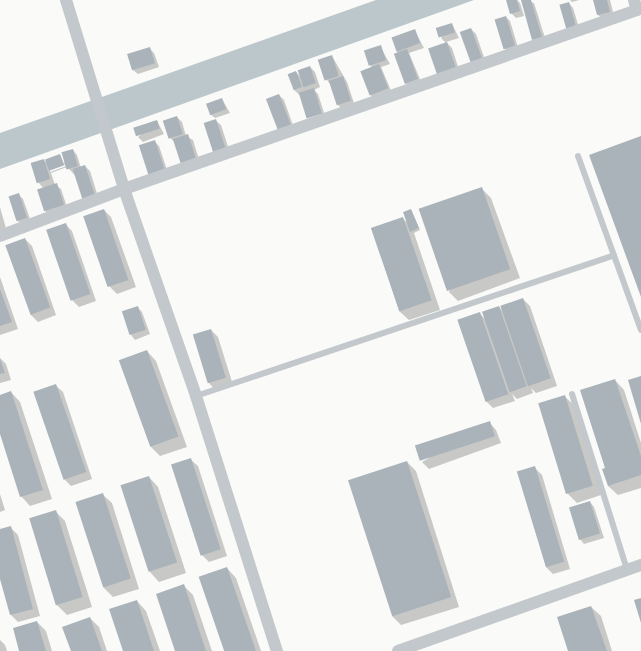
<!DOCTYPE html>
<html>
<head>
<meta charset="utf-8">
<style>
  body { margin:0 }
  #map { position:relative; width:641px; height:651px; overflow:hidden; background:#fafaf8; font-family:Poppins,sans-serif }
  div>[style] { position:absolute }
  .water>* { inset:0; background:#bbc7cb }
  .shadow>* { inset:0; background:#0003 }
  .building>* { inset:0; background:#aab3b9; transform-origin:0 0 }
  .lane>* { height:6px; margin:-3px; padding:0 3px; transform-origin:3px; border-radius:3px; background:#c3c8cc }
  .street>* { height:12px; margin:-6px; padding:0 6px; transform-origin:6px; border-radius:6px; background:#c3c8cc }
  span { translate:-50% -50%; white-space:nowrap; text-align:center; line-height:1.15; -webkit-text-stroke:4px #fff; paint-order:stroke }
</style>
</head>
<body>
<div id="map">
  <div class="water">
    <i style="clip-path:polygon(376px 0,474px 0,0 169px,0 133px)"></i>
  </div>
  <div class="shadow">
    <i style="clip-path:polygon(510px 0,517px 0,520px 3px,524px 16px,516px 18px,511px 13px)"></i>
    <i style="clip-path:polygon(524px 0,534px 3px,546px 41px,538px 44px,533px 39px)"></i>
    <i style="clip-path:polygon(570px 0,579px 0,572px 2px)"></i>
    <i style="clip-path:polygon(594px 0,610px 0,614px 16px,603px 19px,598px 15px)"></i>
    <i style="clip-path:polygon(569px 3px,573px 8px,580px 31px,571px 33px)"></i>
    <i style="clip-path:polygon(506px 17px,510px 21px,519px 51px,509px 54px,505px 49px)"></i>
    <i style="clip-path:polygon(452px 24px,459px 38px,446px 42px,452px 48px,460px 73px,442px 78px,446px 43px,441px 38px)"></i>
    <i style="clip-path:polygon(471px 29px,476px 34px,486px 63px,476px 66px)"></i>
    <i style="clip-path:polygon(415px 31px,424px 48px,409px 53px,422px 84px,410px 88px,405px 83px,397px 51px)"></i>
    <i style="clip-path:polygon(380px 46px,390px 64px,381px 67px,392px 93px,374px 99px,370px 94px,372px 67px,370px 65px)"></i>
    <i style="clip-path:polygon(149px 48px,154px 53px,159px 67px,138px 74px,133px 70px)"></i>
    <i style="clip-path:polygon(332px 56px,347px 82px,355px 106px,343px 110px,338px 105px,331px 85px,327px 80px)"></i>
    <i style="clip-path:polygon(310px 67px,315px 72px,320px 87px,314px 90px,318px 94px,326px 119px,293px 89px,296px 72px,301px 77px)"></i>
    <i style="clip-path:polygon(279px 95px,284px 100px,295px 131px,283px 135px)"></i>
    <i style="clip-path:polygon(222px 99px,230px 113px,215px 118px,210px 114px)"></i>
    <i style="clip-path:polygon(177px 117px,182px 122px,186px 136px,193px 140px,200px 163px,170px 138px,165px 121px)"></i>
    <i style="clip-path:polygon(157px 121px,164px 134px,143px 142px,138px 137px)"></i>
    <i style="clip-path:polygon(216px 121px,221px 125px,230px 153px,220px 157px)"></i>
    <i style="clip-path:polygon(154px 141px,159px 146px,169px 176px,155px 180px)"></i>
    <i style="clip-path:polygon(evenodd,73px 150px,77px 155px,81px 168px,85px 166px,90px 171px,99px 200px,67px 167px,51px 173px,55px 185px,61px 189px,68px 210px,50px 216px,46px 212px,38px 191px,44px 189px,39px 183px,32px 164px,43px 160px,48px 164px,60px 155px,64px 164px,73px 150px,69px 163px,69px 165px,50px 172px,50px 170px,69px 163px)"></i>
    <i style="clip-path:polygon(482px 189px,491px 198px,520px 278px,458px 301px,449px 292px)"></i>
    <i style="clip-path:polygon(19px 195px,23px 199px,31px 222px,23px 225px,18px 221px)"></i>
    <i style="clip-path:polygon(0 207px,7px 232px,0 234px)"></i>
    <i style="clip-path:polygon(104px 210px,111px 217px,136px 287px,117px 294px,110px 287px,85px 217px)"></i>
    <i style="clip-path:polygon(411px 210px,420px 230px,414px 233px,440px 310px,409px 320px,399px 311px,372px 228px,402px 218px,409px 224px)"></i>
    <i style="clip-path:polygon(65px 224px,72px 231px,96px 301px,79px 307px,72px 300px,48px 230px)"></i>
    <i style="clip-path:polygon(25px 239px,32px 246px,56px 315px,38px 322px,31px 315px,7px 245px)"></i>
    <i style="clip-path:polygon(0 277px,18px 329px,0 335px)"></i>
    <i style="clip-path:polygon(523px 299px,530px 306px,557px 386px,536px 393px,531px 388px,533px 393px,517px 399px,512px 394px,515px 401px,493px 408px,486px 401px,459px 321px,480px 314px,485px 319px,499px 307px,503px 311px)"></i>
    <i style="clip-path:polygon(138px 308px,142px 312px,150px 334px,135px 340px,131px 335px)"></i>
    <i style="clip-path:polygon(211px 330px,218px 337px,233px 385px,216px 391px,209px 383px)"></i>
    <i style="clip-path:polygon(147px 351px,156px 361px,187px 447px,160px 456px,151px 447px)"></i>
    <i style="clip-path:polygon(0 358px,6px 364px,11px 380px,0 383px)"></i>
    <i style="clip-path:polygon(615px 380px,624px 390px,641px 443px,641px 488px,618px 495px,608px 486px,606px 468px)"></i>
    <i style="clip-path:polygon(55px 385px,63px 392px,92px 479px,71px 486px,64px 479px)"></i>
    <i style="clip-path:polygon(11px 392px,20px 402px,52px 499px,30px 506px,21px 496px,0 431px,0 396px)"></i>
    <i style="clip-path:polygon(564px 396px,574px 405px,601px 495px,577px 503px,567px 493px)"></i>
    <i style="clip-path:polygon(489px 422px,496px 430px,501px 443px,429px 469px,422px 462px)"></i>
    <i style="clip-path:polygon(190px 459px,198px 466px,227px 556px,209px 562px,202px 555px,173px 465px)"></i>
    <i style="clip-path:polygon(407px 462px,416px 471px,459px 607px,401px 625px,392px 616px)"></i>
    <i style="clip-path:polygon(535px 468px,542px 475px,570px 569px,553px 574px,546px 567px,518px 473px)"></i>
    <i style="clip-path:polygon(149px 477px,158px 487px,186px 573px,159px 582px,150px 572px)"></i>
    <i style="clip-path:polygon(0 494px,5px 510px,0 512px)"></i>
    <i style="clip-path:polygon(102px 494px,112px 503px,139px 589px,113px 597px,104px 588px)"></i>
    <i style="clip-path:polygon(590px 502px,594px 507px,604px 538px,584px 544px,580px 539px)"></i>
    <i style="clip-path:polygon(55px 511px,65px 521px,92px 607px,67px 615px,57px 605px)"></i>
    <i style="clip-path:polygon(11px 528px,18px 535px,40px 616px,18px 622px,11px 615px,0 575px,0 530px)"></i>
    <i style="clip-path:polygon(227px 568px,236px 578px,261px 651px,225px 651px)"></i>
    <i style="clip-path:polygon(183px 585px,193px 595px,212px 651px,176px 651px)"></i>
    <i style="clip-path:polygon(137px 601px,146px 611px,160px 651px,124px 651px)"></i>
    <i style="clip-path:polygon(591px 607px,601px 616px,612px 651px,570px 651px)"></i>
    <i style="clip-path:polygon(90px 618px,99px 627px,107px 651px,72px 651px)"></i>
    <i style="clip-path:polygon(37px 622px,46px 631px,52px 651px,20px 651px)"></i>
    <i style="clip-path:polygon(0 640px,5px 645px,7px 651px,0 651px)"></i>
  </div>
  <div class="building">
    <i style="clip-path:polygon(506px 0,517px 0,520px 11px,510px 14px)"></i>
    <i style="clip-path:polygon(521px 0,531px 0,542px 37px,532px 40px)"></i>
    <i style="clip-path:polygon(593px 0,607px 0,610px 12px,597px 15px)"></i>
    <i style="left:569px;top:2px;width:25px;height:10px;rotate:74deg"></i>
    <i style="left:506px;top:16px;width:31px;height:12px;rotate:73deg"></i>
    <i style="left:452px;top:23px;width:10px;height:17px;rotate:73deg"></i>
    <i style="left:471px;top:28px;width:32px;height:12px;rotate:70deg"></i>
    <i style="left:415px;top:29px;width:15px;height:25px;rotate:70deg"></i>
    <i style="left:447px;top:42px;width:28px;height:20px;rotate:71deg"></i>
    <i style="left:381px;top:45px;width:16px;height:18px;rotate:72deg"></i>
    <i style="left:150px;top:47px;width:17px;height:24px;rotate:73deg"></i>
    <i style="left:407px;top:49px;width:32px;height:14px;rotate:70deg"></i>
    <i style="left:332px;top:55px;width:22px;height:15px;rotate:72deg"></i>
    <i style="left:379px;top:64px;width:26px;height:20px;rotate:69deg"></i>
    <i style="left:310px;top:66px;width:18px;height:13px;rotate:71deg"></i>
    <i style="left:296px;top:71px;width:17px;height:9px;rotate:69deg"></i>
    <i style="left:343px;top:76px;width:26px;height:15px;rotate:72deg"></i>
    <i style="left:314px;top:88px;width:27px;height:16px;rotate:73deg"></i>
    <i style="left:279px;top:94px;width:34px;height:14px;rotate:69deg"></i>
    <i style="left:222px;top:98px;width:12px;height:17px;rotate:70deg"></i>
    <i style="left:177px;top:116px;width:19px;height:15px;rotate:72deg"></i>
    <i style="left:216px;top:119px;width:32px;height:13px;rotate:72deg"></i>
    <i style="left:157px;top:120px;width:9px;height:25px;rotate:72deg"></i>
    <i style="left:188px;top:134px;width:26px;height:16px;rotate:72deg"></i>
    <i style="clip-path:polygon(641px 136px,641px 297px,589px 155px)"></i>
    <i style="left:155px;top:140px;width:33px;height:17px;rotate:72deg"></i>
    <i style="left:73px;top:149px;width:18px;height:12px;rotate:74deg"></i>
    <i style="left:60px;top:154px;width:12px;height:16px;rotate:70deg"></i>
    <i style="left:44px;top:159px;width:21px;height:14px;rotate:73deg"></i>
    <i style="left:85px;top:165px;width:32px;height:13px;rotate:72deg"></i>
    <i style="left:57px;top:183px;width:23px;height:21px;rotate:72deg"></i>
    <i style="left:482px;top:187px;width:87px;height:67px;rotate:71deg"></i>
    <i style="left:19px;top:193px;width:26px;height:11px;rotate:72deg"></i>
    <i style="left:104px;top:209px;width:75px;height:22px;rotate:71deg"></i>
    <i style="clip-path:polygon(411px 209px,419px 228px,410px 232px,403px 212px)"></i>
    <i style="left:403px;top:217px;width:88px;height:34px;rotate:71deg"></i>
    <i style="left:66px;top:223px;width:75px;height:21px;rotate:71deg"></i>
    <i style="left:25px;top:238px;width:74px;height:21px;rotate:70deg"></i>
    <i style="clip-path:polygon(0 289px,12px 322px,0 326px)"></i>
    <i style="left:523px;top:298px;width:85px;height:24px;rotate:71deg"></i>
    <i style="left:138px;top:306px;width:25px;height:17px;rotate:72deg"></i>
    <i style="left:499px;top:306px;width:85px;height:18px;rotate:71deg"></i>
    <i style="left:480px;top:312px;width:87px;height:24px;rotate:71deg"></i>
    <i style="left:211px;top:329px;width:51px;height:19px;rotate:73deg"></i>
    <i style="left:147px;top:350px;width:92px;height:30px;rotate:70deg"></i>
    <i style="clip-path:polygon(0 359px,5px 373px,0 374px)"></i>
    <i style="clip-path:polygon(641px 376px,641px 424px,628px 380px)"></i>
    <i style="clip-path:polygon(615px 379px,641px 456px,641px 475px,608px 486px,602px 469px,605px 468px,580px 390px)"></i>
    <i style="left:56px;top:384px;width:93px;height:24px;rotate:71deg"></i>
    <i style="clip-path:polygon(11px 391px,43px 490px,20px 497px,0 434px,0 395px)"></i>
    <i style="left:565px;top:395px;width:95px;height:28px;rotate:73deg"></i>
    <i style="left:490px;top:421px;width:16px;height:79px;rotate:72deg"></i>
    <i style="left:191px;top:458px;width:96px;height:21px;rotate:72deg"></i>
    <i style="left:407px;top:461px;width:143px;height:62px;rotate:72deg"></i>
    <i style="left:535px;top:466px;width:100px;height:19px;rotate:73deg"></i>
    <i style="left:149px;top:476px;width:91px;height:30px;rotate:72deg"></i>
    <i style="left:103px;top:493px;width:90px;height:29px;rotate:72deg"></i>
    <i style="left:590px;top:501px;width:34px;height:22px;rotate:73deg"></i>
    <i style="left:56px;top:510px;width:91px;height:28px;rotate:73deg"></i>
    <i style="clip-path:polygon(11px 526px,33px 609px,10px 615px,0 579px,0 529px)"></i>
    <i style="left:227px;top:567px;width:89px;height:30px;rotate:71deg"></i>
    <i style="clip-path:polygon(184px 584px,206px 651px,175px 651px,156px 594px)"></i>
    <i style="clip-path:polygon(641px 598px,641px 623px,634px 600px)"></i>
    <i style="clip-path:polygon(137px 600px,154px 651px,123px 651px,109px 609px)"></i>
    <i style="clip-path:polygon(591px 606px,607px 651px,568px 651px,557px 617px)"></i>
    <i style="clip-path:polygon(90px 617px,102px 651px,71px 651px,62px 627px)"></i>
    <i style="clip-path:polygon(37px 621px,46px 651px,19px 651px,13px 628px)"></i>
  </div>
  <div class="lane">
    <i style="left:578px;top:156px;width:185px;rotate:70.1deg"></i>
    <i style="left:572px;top:394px;width:184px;rotate:72.6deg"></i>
    <i style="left:196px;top:396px;width:441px;rotate:-18.6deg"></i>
  </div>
  <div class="street">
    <i style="left:66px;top:0;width:198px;rotate:72.9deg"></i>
    <i style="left:124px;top:189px;width:219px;rotate:70.8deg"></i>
    <i style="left:196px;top:396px;width:268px;rotate:72.4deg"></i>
    <i style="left:0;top:236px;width:133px;rotate:-20.8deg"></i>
    <i style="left:124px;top:189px;width:543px;rotate:-19.24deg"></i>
    <i style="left:637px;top:10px;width:10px;rotate:-107deg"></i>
    <i style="left:398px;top:651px;width:258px;rotate:-19.5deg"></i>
  </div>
</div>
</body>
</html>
